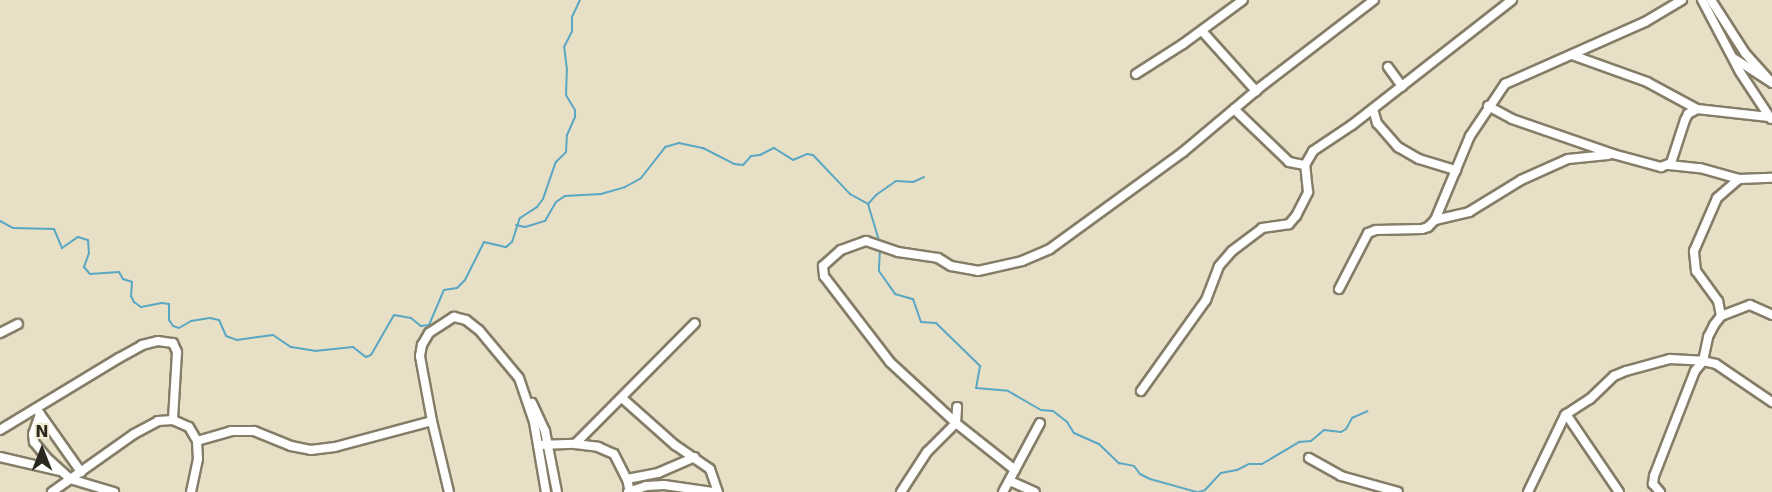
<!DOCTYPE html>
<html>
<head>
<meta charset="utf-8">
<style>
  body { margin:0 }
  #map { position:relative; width:1772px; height:492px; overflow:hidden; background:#e7dfc6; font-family:"DejaVu Sans",sans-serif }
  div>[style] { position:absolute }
  .stream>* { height:2px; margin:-1px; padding:0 1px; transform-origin:1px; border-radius:1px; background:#59a7c3 }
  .roads { filter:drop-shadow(2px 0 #857d67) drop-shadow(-2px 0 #857d67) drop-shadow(0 2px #857d67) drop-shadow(0 -2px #857d67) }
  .street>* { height:8px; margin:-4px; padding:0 4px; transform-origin:4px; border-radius:4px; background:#fff }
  span { translate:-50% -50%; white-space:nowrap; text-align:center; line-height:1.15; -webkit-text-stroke:6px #f4ecd3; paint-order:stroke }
  .north { position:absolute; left:12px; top:420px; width:60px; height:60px; -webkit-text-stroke:4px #f4ecd3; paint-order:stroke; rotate:0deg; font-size:16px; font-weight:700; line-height:24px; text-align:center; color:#2a271e }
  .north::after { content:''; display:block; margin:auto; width:21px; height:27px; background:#2a271e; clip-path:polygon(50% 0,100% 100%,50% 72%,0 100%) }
</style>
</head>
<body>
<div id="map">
  <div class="stream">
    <i style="left:0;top:221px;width:15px;rotate:28deg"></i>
    <i style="left:13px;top:228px;width:41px;rotate:1.4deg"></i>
    <i style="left:54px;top:229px;width:21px;rotate:67deg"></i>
    <i style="left:62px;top:248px;width:19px;rotate:-35deg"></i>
    <i style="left:78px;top:237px;width:10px;rotate:17deg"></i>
    <i style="left:88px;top:240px;width:13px;rotate:86deg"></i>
    <i style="left:89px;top:253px;width:15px;rotate:110deg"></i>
    <i style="left:84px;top:267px;width:9px;rotate:49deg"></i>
    <i style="left:90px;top:274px;width:29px;rotate:-4deg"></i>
    <i style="left:119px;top:272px;width:8px;rotate:60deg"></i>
    <i style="left:123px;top:279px;width:9px;rotate:18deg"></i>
    <i style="left:132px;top:282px;width:14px;rotate:94deg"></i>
    <i style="left:131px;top:296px;width:7px;rotate:63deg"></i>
    <i style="left:134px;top:302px;width:9px;rotate:36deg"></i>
    <i style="left:141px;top:307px;width:21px;rotate:-11deg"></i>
    <i style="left:162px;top:303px;width:7px;rotate:8deg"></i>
    <i style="left:169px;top:304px;width:16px;rotate:90deg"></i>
    <i style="left:169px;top:320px;width:7px;rotate:56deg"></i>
    <i style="left:173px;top:326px;width:6px;rotate:18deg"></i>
    <i style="left:179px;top:328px;width:14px;rotate:-30deg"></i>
    <i style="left:191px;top:321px;width:19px;rotate:-9deg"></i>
    <i style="left:210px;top:318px;width:9px;rotate:13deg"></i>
    <i style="left:219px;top:320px;width:17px;rotate:66deg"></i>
    <i style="left:226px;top:336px;width:12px;rotate:20deg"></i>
    <i style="left:237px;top:340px;width:36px;rotate:-8deg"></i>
    <i style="left:273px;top:335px;width:22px;rotate:34deg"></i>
    <i style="left:291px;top:347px;width:24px;rotate:9deg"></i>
    <i style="left:315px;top:351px;width:38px;rotate:-6deg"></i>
    <i style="left:353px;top:347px;width:16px;rotate:38deg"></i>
    <i style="left:366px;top:357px;width:5px;rotate:-22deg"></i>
    <i style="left:371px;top:355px;width:46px;rotate:-60.1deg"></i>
    <i style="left:394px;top:315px;width:17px;rotate:10deg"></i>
    <i style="left:411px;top:318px;width:13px;rotate:39deg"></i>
    <i style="left:421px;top:326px;width:8px;rotate:-7deg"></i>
    <i style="left:429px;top:325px;width:38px;rotate:-67deg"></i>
    <i style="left:444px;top:290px;width:13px;rotate:-9deg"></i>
    <i style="left:457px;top:288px;width:11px;rotate:-45deg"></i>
    <i style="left:465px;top:280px;width:42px;rotate:-63.4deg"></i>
    <i style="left:484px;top:242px;width:23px;rotate:13deg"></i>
    <i style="left:506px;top:247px;width:8px;rotate:-40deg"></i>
    <i style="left:512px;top:242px;width:25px;rotate:-72deg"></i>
    <i style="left:520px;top:218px;width:20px;rotate:-33deg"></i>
    <i style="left:537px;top:207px;width:10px;rotate:-53deg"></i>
    <i style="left:543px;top:199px;width:39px;rotate:-71deg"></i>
    <i style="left:556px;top:162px;width:14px;rotate:-45deg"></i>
    <i style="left:566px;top:152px;width:17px;rotate:-87deg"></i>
    <i style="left:567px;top:135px;width:20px;rotate:-66deg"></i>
    <i style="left:575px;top:117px;width:7px;rotate:-90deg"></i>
    <i style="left:575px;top:110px;width:17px;rotate:-121deg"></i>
    <i style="left:566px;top:95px;width:25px;rotate:-88deg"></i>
    <i style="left:567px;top:70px;width:23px;rotate:-97deg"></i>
    <i style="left:564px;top:47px;width:18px;rotate:-63deg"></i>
    <i style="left:572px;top:31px;width:14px;rotate:-90deg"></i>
    <i style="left:572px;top:17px;width:19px;rotate:-65deg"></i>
    <i style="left:516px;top:225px;width:9px;rotate:13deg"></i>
    <i style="left:525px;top:227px;width:21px;rotate:-17deg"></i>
    <i style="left:545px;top:221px;width:22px;rotate:-60deg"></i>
    <i style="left:556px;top:202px;width:11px;rotate:-34deg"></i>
    <i style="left:565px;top:196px;width:36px;rotate:-3deg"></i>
    <i style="left:601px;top:194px;width:25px;rotate:-16deg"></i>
    <i style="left:625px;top:187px;width:18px;rotate:-29deg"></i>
    <i style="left:641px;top:178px;width:39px;rotate:-52deg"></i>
    <i style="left:665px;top:147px;width:15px;rotate:-16deg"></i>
    <i style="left:679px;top:143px;width:25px;rotate:12deg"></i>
    <i style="left:703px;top:148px;width:35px;rotate:27deg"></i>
    <i style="left:734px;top:164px;width:9px;rotate:6deg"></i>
    <i style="left:743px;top:165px;width:12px;rotate:-48deg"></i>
    <i style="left:751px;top:156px;width:9px;rotate:-6deg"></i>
    <i style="left:760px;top:155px;width:16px;rotate:-27deg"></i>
    <i style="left:774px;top:148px;width:22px;rotate:32deg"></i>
    <i style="left:793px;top:160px;width:15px;rotate:-23deg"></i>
    <i style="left:807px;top:154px;width:6px;rotate:9deg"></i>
    <i style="left:813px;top:155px;width:54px;rotate:46.5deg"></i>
    <i style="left:850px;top:194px;width:21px;rotate:29deg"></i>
    <i style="left:880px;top:244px;width:42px;rotate:-106.7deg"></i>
    <i style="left:868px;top:204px;width:12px;rotate:-48deg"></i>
    <i style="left:876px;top:195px;width:24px;rotate:-35deg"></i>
    <i style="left:896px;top:181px;width:17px;rotate:3deg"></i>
    <i style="left:913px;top:182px;width:12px;rotate:-24deg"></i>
    <i style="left:880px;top:249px;width:22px;rotate:93deg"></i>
    <i style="left:879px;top:271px;width:28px;rotate:55deg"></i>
    <i style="left:895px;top:294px;width:19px;rotate:16deg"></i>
    <i style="left:913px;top:299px;width:24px;rotate:71deg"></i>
    <i style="left:921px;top:322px;width:15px;rotate:4deg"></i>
    <i style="left:936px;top:323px;width:62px;rotate:44.3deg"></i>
    <i style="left:980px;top:366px;width:22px;rotate:100deg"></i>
    <i style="left:976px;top:388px;width:32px;rotate:5deg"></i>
    <i style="left:1008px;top:391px;width:38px;rotate:30deg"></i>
    <i style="left:1041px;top:410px;width:12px;rotate:5deg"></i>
    <i style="left:1053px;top:411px;width:18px;rotate:38deg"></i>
    <i style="left:1067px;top:422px;width:13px;rotate:58deg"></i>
    <i style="left:1074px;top:433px;width:27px;rotate:24deg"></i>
    <i style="left:1099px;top:444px;width:28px;rotate:44deg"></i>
    <i style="left:1119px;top:463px;width:15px;rotate:11deg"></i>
    <i style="left:1134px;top:466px;width:10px;rotate:53deg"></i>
    <i style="left:1140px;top:474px;width:11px;rotate:27deg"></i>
    <i style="left:1150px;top:479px;width:49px;rotate:15.5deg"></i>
    <i style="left:1199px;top:492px;width:6px;rotate:-18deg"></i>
    <i style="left:1205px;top:490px;width:23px;rotate:-47deg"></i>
    <i style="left:1221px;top:473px;width:16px;rotate:-11deg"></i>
    <i style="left:1237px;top:470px;width:13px;rotate:-27deg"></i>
    <i style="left:1249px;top:464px;width:13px"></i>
    <i style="left:1262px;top:464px;width:43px;rotate:-30.7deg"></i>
    <i style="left:1299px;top:442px;width:12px;rotate:-5deg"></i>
    <i style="left:1311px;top:441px;width:17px;rotate:-40deg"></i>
    <i style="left:1324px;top:430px;width:17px;rotate:7deg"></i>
    <i style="left:1341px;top:432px;width:6px;rotate:-31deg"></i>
    <i style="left:1346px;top:429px;width:13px;rotate:-61deg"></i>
    <i style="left:1352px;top:418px;width:17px;rotate:-24deg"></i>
  </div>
  <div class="roads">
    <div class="street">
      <i style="left:1702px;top:0;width:81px;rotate:62.2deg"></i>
      <i style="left:1740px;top:72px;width:56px;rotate:56.6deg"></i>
      <i style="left:1711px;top:0;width:63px;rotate:57.3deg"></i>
      <i style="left:1745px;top:53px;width:40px;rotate:48deg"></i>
      <i style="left:1202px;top:31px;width:81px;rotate:48deg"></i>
      <i style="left:1572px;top:55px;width:80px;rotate:19.8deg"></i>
      <i style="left:1647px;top:82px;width:57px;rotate:28.4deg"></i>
      <i style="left:1697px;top:109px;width:72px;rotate:6.3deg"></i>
      <i style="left:1735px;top:59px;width:40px;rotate:32.9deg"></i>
      <i style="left:1388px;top:67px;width:24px;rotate:54deg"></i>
      <i style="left:1136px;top:74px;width:56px;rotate:-32.6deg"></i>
      <i style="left:1183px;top:44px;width:74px;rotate:-36.3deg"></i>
      <i style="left:1488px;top:106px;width:27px;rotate:28deg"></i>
      <i style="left:1512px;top:119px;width:107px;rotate:19.1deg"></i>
      <i style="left:1613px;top:154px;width:50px;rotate:15.2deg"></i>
      <i style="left:1661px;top:167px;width:11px;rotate:-22deg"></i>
      <i style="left:1671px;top:163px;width:45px;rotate:-72deg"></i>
      <i style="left:1685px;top:120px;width:7px;rotate:-63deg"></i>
      <i style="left:1688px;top:114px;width:10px;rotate:-29deg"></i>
      <i style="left:1234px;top:109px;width:76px;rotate:43.9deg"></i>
      <i style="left:1289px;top:162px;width:16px;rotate:11deg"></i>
      <i style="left:1373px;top:109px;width:15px;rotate:74deg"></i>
      <i style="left:1377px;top:123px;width:32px;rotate:49deg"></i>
      <i style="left:1398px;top:147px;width:24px;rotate:30deg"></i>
      <i style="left:1419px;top:159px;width:39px;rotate:17deg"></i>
      <i style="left:1669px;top:165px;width:31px;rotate:6deg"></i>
      <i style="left:1700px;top:168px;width:41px;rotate:15.8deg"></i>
      <i style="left:1739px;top:179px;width:33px;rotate:-2deg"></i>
      <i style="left:1435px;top:220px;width:35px;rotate:-13deg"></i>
      <i style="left:1469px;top:212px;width:61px;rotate:-31.6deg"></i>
      <i style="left:1521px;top:180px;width:51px;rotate:-24.1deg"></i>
      <i style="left:1568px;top:159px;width:40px;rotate:-5.7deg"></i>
      <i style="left:1339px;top:289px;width:63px;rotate:-62.6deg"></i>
      <i style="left:1368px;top:233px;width:9px;rotate:-21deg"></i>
      <i style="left:1376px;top:230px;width:46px;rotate:-1.2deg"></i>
      <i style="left:1422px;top:229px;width:6px;rotate:-18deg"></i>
      <i style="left:1428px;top:227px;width:10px;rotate:-45deg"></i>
      <i style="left:1435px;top:220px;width:91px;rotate:-67.4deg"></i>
      <i style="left:1470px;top:136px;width:63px;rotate:-56.1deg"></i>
      <i style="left:1505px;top:84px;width:153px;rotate:-23.9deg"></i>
      <i style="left:1645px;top:22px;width:43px;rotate:-30.7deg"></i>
      <i style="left:1721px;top:316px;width:15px;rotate:-101deg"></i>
      <i style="left:1718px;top:301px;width:37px;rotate:-126deg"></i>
      <i style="left:1696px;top:271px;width:20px;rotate:-96deg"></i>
      <i style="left:1694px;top:251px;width:58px;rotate:-66.5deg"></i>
      <i style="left:1717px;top:198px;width:29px;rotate:-41deg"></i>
      <i style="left:0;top:333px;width:20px;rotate:-27deg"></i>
      <i style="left:1141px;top:391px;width:112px;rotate:-54.5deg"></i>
      <i style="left:1206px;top:300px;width:36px;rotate:-69deg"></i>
      <i style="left:1219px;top:266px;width:20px;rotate:-49deg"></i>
      <i style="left:1232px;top:251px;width:38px;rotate:-37deg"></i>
      <i style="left:1262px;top:228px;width:27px;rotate:-8deg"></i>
      <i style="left:1289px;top:224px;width:11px;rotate:-49deg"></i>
      <i style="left:1296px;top:216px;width:27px;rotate:-63deg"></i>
      <i style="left:1308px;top:192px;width:27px;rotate:-96deg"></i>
      <i style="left:1305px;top:165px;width:16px;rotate:-60deg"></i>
      <i style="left:1313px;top:151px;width:47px;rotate:-33.7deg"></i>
      <i style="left:1352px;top:125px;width:203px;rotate:-38deg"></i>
      <i style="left:622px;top:398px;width:71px;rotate:41.6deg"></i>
      <i style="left:675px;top:445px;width:42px;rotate:34.4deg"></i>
      <i style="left:710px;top:469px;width:24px;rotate:71deg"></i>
      <i style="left:532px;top:403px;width:31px;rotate:65deg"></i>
      <i style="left:545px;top:431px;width:62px;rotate:78.9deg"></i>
      <i style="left:38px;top:411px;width:75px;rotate:54.8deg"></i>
      <i style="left:40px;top:414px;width:21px;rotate:109deg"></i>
      <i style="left:33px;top:434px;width:8px;rotate:83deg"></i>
      <i style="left:34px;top:442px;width:21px;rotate:51deg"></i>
      <i style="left:47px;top:458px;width:31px;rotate:42deg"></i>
      <i style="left:70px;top:479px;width:46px;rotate:16.5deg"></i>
      <i style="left:1566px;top:414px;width:94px;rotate:55.8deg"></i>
      <i style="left:0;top:430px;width:139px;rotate:-31.2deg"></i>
      <i style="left:119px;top:358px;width:26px;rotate:-29deg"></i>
      <i style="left:142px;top:345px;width:16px;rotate:-14deg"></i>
      <i style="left:158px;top:341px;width:15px;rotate:8deg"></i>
      <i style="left:173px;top:343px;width:10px;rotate:66deg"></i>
      <i style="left:177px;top:352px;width:68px;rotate:93.4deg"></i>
      <i style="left:197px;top:441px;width:35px;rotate:-16deg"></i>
      <i style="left:231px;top:431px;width:23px"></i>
      <i style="left:254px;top:431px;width:40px;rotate:22deg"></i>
      <i style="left:291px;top:446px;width:20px;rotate:11deg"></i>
      <i style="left:311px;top:450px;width:24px;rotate:-7deg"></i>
      <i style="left:335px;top:447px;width:100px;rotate:-15deg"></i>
      <i style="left:575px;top:444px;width:170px;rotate:-45.2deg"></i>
      <i style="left:538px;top:445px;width:37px;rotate:-2deg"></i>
      <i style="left:575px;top:444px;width:23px;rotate:7deg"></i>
      <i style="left:598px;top:447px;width:17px;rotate:24deg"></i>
      <i style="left:614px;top:454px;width:28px;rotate:63deg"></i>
      <i style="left:627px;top:479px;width:13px;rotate:77deg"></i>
      <i style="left:0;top:457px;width:62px;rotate:13.1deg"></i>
      <i style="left:1309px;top:458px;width:37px;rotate:29deg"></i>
      <i style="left:1341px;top:476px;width:59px;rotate:15.7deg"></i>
      <i style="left:1015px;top:470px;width:75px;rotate:-141.5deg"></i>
      <i style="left:956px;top:423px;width:90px;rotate:-137.3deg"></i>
      <i style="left:890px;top:362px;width:108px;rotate:-127.5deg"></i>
      <i style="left:824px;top:276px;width:10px;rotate:-96deg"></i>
      <i style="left:823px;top:266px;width:24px;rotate:-42deg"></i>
      <i style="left:841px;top:250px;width:27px;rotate:-20deg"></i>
      <i style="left:866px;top:241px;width:34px;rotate:19deg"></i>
      <i style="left:898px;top:252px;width:40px;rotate:8.5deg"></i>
      <i style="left:938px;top:258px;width:15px;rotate:32deg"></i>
      <i style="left:951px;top:266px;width:27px;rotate:10deg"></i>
      <i style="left:978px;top:271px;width:45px;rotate:-12.8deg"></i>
      <i style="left:1022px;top:261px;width:30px;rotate:-23deg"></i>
      <i style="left:1050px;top:249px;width:165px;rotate:-36.1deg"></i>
      <i style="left:1183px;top:152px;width:98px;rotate:-40deg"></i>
      <i style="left:1258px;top:89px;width:146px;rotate:-37.5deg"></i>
      <i style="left:627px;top:479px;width:32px;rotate:-11deg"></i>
      <i style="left:658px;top:473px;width:40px;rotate:-23.4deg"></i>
      <i style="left:1010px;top:481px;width:27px;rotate:24deg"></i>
      <i style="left:52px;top:492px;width:100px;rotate:-35.3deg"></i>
      <i style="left:134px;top:434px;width:27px;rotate:-28deg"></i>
      <i style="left:158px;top:421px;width:15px;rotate:-4deg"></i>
      <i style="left:173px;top:420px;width:17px;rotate:24deg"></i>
      <i style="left:189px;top:427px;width:16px;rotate:60deg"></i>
      <i style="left:197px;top:441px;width:18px;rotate:87deg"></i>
      <i style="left:198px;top:459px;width:34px;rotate:102deg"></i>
      <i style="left:449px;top:492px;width:73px;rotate:-103.5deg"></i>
      <i style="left:432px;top:421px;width:66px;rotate:-100.5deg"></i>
      <i style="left:420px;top:356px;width:11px;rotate:-80deg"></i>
      <i style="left:422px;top:345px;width:14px;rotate:-60deg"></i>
      <i style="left:429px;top:333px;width:30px;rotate:-33deg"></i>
      <i style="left:454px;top:317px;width:12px;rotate:14deg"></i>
      <i style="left:466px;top:320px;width:16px;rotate:38deg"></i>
      <i style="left:479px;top:330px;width:62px;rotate:50.2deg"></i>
      <i style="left:519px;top:378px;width:46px;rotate:71.2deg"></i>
      <i style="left:534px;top:422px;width:71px;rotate:80.3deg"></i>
      <i style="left:628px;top:492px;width:19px;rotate:-18deg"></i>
      <i style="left:646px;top:486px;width:18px;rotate:-3deg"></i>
      <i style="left:664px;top:485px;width:49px;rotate:8.1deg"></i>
      <i style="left:901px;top:492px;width:48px;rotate:-57deg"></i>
      <i style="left:927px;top:452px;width:41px;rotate:-45deg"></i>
      <i style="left:956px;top:423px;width:16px;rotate:-86deg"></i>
      <i style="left:1003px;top:492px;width:78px;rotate:-61.8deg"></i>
      <i style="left:1528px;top:492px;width:85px;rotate:-64.3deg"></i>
      <i style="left:1565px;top:415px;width:30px;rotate:-33deg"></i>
      <i style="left:1590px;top:399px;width:33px;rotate:-44deg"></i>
      <i style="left:1614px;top:376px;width:13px;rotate:-23deg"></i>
      <i style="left:1626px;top:371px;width:46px;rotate:-15.3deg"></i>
      <i style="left:1670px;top:359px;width:33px;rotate:3deg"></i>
      <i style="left:1703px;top:361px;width:13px;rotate:13deg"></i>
      <i style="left:1716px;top:364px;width:68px;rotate:34.2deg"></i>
      <i style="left:1660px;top:492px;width:11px;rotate:-131deg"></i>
      <i style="left:1653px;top:484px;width:8px;rotate:-83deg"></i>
      <i style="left:1654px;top:476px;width:113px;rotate:-68.7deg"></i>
      <i style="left:1695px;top:371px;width:13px;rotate:-51deg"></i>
      <i style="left:1703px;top:361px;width:25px;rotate:-78deg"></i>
      <i style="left:1708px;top:337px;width:13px;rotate:-63deg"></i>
      <i style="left:1714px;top:325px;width:11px;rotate:-52deg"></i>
      <i style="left:1721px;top:316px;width:31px;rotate:-21deg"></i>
      <i style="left:1750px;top:305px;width:24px;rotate:24deg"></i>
    </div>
  </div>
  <div class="north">N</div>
</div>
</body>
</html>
